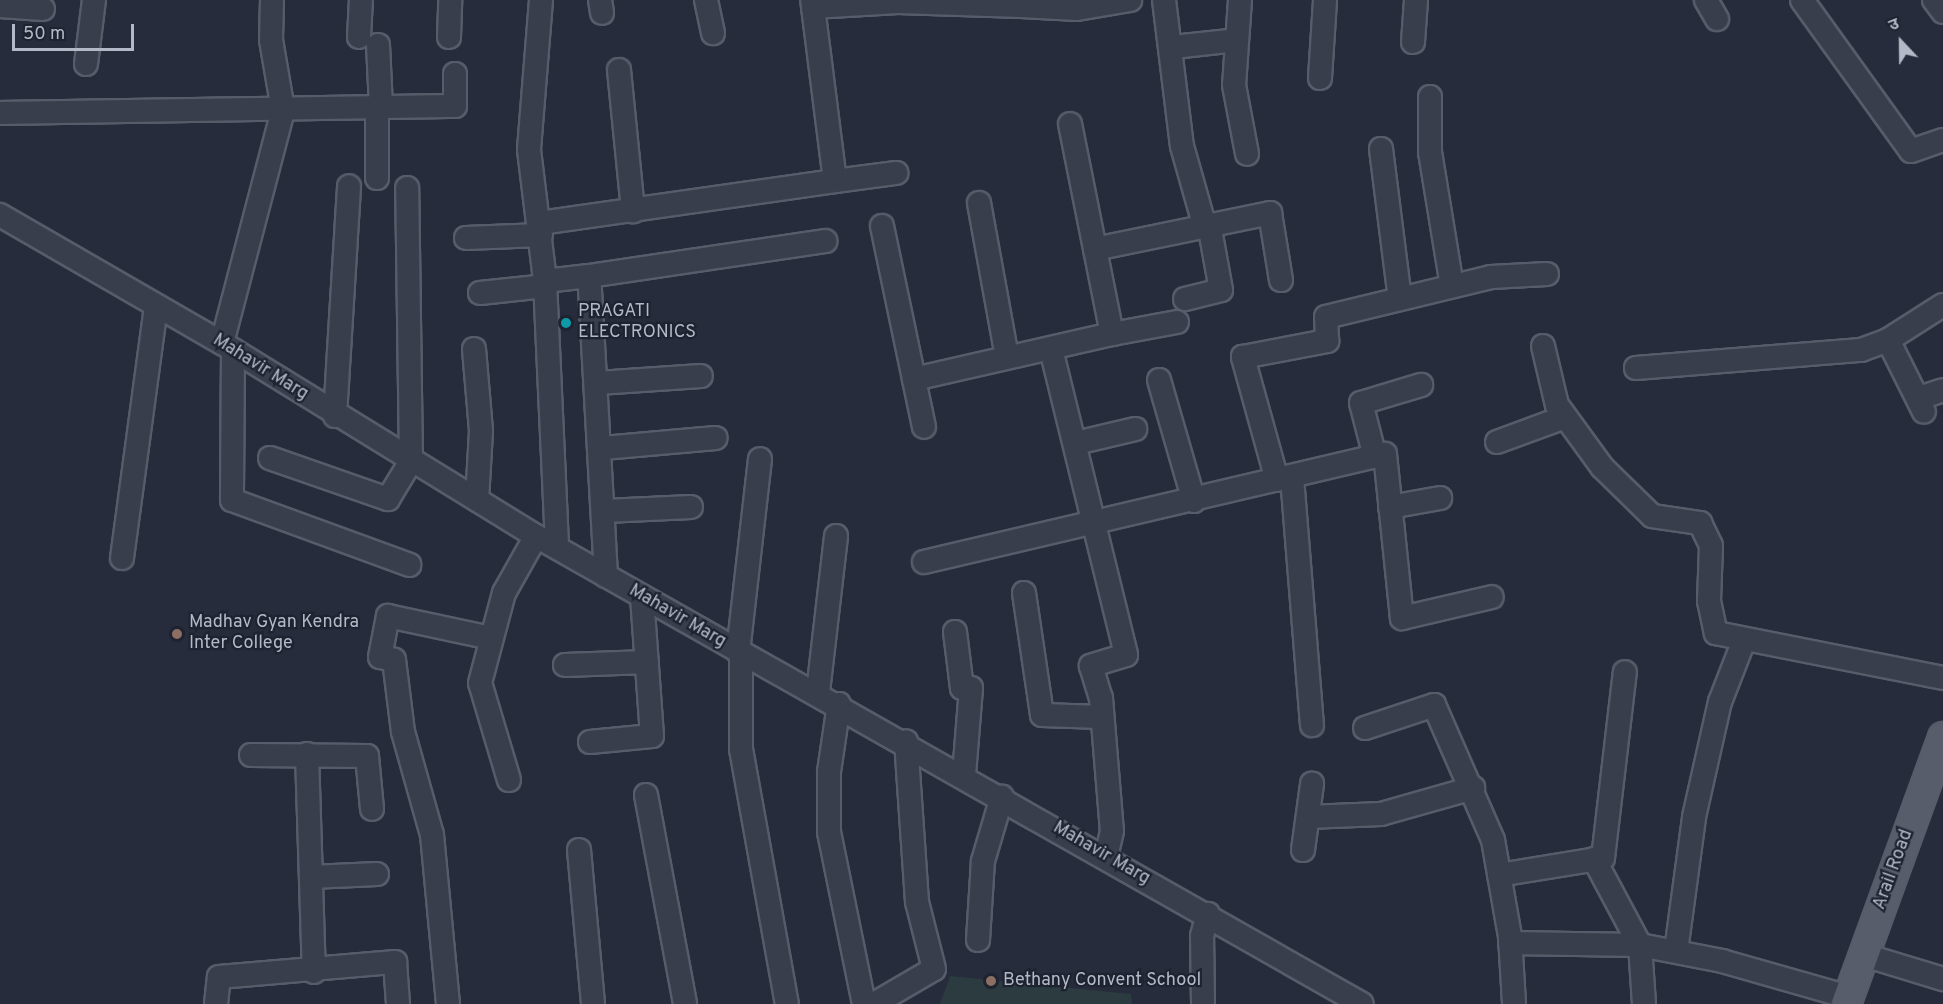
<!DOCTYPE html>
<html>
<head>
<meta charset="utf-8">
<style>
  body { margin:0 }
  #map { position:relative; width:1943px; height:1004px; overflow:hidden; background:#262c3b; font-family:Overpass,"Noto Sans Devanagari",sans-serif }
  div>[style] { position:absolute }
  .green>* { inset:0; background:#2b3b40 }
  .roads { filter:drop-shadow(2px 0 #575c6a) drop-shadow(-2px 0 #575c6a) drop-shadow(0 2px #575c6a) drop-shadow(0 -2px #575c6a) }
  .minor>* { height:22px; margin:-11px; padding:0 11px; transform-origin:11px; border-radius:11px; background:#393e4c }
  .major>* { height:28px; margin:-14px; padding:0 14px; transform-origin:14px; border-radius:14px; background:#585d6c }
  .dots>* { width:16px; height:16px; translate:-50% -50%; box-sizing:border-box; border:3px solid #1e2331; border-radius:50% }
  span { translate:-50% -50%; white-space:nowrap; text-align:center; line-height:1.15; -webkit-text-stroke:4.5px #1e2331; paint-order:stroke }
  .poi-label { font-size:18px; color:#b5b9c7 }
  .left { translate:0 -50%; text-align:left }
  .street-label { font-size:18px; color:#b5b9c7 }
  .north { position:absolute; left:1871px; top:12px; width:60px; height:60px; -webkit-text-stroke:4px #1e2331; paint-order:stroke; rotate:338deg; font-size:16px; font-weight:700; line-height:24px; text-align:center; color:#b5b9c7 }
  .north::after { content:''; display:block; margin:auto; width:21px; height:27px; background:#b5b9c7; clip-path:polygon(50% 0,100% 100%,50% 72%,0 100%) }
  .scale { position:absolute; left:12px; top:24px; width:122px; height:27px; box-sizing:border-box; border:3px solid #b5b9c7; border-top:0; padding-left:8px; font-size:18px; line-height:21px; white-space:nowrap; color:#b5b9c7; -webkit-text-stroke:4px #1e2331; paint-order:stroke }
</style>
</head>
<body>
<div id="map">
  <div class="green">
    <i style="clip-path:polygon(950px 976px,1131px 994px,1132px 1004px,940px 1004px)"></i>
  </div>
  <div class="roads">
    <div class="minor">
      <i style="left:541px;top:0;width:150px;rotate:94.6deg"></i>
      <i style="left:529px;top:150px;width:132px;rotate:83deg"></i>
      <i style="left:545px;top:281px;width:266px;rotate:87.4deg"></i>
      <i style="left:600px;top:0;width:13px;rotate:81deg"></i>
      <i style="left:706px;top:0;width:34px;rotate:78deg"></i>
      <i style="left:1164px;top:0;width:147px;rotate:83deg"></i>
      <i style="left:1182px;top:146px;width:81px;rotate:74.2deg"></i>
      <i style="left:1240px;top:0;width:85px;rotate:94deg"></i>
      <i style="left:1234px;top:85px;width:70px;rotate:79.3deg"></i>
      <i style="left:1706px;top:0;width:22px;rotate:60deg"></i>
      <i style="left:1802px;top:0;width:186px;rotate:54.2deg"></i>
      <i style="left:1911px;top:151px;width:34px;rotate:-19deg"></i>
      <i style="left:1934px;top:0;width:15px;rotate:53deg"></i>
      <i style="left:0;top:6px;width:43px;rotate:4deg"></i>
      <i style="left:1021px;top:6px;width:56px;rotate:3.1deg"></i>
      <i style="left:1077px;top:9px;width:54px;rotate:-9.6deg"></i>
      <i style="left:813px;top:7px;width:85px;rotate:-3.4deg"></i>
      <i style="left:898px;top:2px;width:123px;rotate:1.9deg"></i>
      <i style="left:1021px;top:6px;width:6px;rotate:-99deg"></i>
      <i style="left:359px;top:37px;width:37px;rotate:-87deg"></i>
      <i style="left:449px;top:37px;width:37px;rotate:-88deg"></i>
      <i style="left:1413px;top:42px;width:42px;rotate:-85.9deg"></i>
      <i style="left:378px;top:45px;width:62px;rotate:87.2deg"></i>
      <i style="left:1173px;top:47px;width:64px;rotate:-6.2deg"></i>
      <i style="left:86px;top:64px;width:64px;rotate:-82.9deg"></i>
      <i style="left:619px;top:70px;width:142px;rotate:84.3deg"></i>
      <i style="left:1320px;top:78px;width:78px;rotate:-86.3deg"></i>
      <i style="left:1430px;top:97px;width:55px;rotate:90deg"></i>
      <i style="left:1430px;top:152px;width:136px;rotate:80.7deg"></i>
      <i style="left:377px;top:108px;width:70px;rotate:90deg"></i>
      <i style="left:0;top:113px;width:455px;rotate:-0.9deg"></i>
      <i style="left:455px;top:106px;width:32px;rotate:-90deg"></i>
      <i style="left:1381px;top:149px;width:151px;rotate:82.8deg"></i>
      <i style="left:835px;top:181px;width:62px;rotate:-7.5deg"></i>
      <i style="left:979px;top:203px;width:157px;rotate:79.7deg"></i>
      <i style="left:0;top:215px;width:256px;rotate:30deg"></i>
      <i style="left:222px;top:343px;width:369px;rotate:31.6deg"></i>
      <i style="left:536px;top:536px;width:949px;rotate:29.54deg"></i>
      <i style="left:540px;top:223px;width:298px;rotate:-8.1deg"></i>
      <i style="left:835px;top:181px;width:182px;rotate:-97.2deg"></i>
      <i style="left:882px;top:226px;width:205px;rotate:78.2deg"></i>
      <i style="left:466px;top:238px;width:75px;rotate:-2.3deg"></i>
      <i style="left:1095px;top:249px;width:179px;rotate:-11.6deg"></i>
      <i style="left:1270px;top:213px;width:68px;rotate:80.7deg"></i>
      <i style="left:545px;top:281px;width:44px;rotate:-6.5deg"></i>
      <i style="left:480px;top:293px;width:65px;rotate:-6.1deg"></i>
      <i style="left:1185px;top:299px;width:37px;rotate:-14deg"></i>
      <i style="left:1221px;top:290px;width:67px;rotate:-100.3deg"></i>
      <i style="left:1112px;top:334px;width:66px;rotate:-10.5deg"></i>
      <i style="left:1888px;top:340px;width:80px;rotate:63.4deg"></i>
      <i style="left:222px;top:343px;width:241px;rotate:-75.3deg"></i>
      <i style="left:283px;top:110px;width:71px;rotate:-99.7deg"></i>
      <i style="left:271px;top:40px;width:40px;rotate:-88.6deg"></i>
      <i style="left:1543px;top:346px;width:61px;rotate:76.7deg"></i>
      <i style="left:1557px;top:405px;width:77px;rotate:54deg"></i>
      <i style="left:1602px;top:467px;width:70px;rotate:44.4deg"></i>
      <i style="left:1652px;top:516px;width:49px;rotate:8.3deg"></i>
      <i style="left:1700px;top:523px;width:25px;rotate:64deg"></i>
      <i style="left:1711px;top:546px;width:55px;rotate:92.1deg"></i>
      <i style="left:1709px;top:601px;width:33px;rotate:78deg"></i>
      <i style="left:1716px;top:633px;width:231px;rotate:11.2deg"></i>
      <i style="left:474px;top:349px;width:82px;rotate:85.1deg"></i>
      <i style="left:481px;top:431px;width:69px;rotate:93.3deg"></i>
      <i style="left:1051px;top:349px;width:315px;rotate:76.2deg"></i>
      <i style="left:1126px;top:655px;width:37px;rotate:163deg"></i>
      <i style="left:1091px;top:666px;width:34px;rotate:73deg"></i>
      <i style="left:1101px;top:698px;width:133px;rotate:85.3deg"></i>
      <i style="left:1112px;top:831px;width:27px;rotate:103deg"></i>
      <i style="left:233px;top:350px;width:150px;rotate:90.4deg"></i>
      <i style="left:232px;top:500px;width:189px;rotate:20.1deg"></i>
      <i style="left:1636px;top:368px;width:226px;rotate:-4.6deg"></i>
      <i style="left:1861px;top:350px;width:29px;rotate:-20deg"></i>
      <i style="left:1888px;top:340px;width:65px;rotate:-32.5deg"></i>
      <i style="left:914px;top:379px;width:203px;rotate:-12.8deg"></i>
      <i style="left:1112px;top:334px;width:214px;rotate:-101.3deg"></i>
      <i style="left:1159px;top:380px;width:126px;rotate:73.9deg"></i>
      <i style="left:598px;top:383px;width:103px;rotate:-3.9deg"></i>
      <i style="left:1919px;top:398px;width:25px;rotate:-18deg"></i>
      <i style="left:335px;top:416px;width:230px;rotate:-86.5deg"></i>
      <i style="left:1497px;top:442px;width:72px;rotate:-20.2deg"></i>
      <i style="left:1076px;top:443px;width:61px;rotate:-13.3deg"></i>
      <i style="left:603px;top:448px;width:113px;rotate:-5.1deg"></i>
      <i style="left:1375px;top:457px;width:56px;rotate:-104.5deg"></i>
      <i style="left:1361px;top:403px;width:63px;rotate:-16.7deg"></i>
      <i style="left:270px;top:458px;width:125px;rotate:19.2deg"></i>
      <i style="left:388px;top:499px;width:44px;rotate:-58.8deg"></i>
      <i style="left:411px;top:461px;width:273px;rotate:-90.8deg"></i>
      <i style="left:1292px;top:477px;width:249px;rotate:85.4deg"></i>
      <i style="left:1277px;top:480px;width:128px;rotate:-105.5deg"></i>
      <i style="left:1243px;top:357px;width:86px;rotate:-10.8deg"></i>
      <i style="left:1327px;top:341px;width:24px;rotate:-92deg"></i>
      <i style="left:1326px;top:317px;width:170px;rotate:-13.6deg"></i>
      <i style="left:1491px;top:277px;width:56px;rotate:-3.1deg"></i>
      <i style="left:1390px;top:507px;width:51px;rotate:-10.2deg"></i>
      <i style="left:605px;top:511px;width:86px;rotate:-2.7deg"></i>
      <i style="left:122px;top:558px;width:254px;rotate:-82.3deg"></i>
      <i style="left:924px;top:562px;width:473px;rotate:-13.2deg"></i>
      <i style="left:1385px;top:454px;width:165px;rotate:84.1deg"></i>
      <i style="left:1402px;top:618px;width:92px;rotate:-13.1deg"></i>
      <i style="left:606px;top:576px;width:300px;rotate:-93.2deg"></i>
      <i style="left:589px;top:276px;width:239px;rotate:-8.4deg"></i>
      <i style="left:1024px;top:593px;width:123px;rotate:81.6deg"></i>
      <i style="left:1042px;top:715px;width:59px;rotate:1.9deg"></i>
      <i style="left:955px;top:632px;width:56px;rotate:82.9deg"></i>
      <i style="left:962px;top:688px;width:9px"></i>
      <i style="left:971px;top:688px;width:87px;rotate:94.6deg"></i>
      <i style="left:738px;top:652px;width:194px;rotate:-83.5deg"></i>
      <i style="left:741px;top:654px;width:95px;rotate:90deg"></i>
      <i style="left:741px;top:749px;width:259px;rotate:79.8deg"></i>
      <i style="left:565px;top:665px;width:82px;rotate:-2.1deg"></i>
      <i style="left:818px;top:692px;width:157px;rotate:-83.4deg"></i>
      <i style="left:839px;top:704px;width:69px;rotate:98.4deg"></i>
      <i style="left:829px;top:772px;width:60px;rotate:90deg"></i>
      <i style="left:829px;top:832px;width:176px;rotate:78.5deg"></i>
      <i style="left:1365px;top:728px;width:73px;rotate:-18.4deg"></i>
      <i style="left:1434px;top:705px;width:147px;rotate:66.4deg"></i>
      <i style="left:1493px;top:840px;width:97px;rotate:80deg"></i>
      <i style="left:1510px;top:936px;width:68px;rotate:86.6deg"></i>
      <i style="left:590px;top:742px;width:62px;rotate:-5.5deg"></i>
      <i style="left:652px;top:736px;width:139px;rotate:-94.1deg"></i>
      <i style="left:307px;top:754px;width:218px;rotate:88.2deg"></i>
      <i style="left:251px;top:755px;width:116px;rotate:0.5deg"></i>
      <i style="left:367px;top:756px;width:53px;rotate:84.6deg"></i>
      <i style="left:509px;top:780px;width:101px;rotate:-106.6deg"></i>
      <i style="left:480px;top:683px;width:93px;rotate:-75.1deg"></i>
      <i style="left:504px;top:593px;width:65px;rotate:-60.7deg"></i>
      <i style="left:646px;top:795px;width:213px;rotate:79.4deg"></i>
      <i style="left:1308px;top:817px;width:73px;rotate:-2.4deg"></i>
      <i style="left:1381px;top:814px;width:96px;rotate:-15.8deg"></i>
      <i style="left:579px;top:850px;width:155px;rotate:84.8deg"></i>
      <i style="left:1303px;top:850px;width:67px;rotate:-82.2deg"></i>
      <i style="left:1594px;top:859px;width:98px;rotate:61.9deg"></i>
      <i style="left:1640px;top:945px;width:59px;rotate:86.1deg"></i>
      <i style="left:1499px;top:875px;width:105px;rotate:-9.3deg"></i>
      <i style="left:1603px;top:858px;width:187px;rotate:-83.3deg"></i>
      <i style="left:311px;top:877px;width:66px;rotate:-2.6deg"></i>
      <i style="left:978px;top:940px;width:79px;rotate:-86.4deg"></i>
      <i style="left:983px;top:861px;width:67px;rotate:-73.5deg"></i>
      <i style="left:1510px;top:943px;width:130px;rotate:0.9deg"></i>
      <i style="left:1640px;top:945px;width:84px;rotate:11deg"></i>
      <i style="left:1722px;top:961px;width:131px;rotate:15.9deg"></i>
      <i style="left:1676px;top:951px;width:135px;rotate:-82.3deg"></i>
      <i style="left:1694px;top:817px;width:118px;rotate:-77.3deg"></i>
      <i style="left:1720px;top:702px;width:66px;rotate:-68.8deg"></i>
      <i style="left:1864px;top:955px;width:83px;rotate:16.9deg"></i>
      <i style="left:216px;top:1004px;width:27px;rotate:-84deg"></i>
      <i style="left:219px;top:977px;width:177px;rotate:-4.9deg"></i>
      <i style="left:395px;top:962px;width:42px;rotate:85.9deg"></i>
      <i style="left:448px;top:1004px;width:170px;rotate:-95.4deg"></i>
      <i style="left:432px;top:835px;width:107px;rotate:-105.7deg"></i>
      <i style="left:403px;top:732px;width:73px;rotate:-97.1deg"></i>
      <i style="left:394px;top:660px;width:14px;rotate:-168deg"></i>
      <i style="left:380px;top:657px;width:42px;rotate:-79deg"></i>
      <i style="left:388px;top:616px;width:105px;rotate:12.1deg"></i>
      <i style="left:874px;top:1004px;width:69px;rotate:-30.3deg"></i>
      <i style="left:934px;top:969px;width:69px;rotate:-104.2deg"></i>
      <i style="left:917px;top:902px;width:161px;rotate:-93.9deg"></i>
      <i style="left:1203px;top:1004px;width:68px;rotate:-90.8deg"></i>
      <i style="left:1202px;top:936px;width:23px;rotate:-75deg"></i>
    </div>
    <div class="major">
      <i style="left:1846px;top:1004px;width:284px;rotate:-70deg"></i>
    </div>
  </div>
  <div class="dots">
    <i style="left:566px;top:323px;background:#0f9aa8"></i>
    <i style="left:177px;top:634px;background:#8d6e63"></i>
    <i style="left:991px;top:981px;background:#8d6e63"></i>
  </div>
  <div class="poi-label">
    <span class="left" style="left:578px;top:323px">PRAGATI<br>ELECTRONICS</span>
    <span class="left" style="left:189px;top:634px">Madhav Gyan Kendra<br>Inter College</span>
    <span class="left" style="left:1003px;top:981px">Bethany Convent School</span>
  </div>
  <div class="street-label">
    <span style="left:260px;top:368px;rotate:32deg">Mahavir Marg</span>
    <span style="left:677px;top:617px;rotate:30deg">Mahavir Marg</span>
    <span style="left:1101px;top:854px;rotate:30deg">Mahavir Marg</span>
    <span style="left:1894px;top:870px;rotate:-70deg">Arail Road</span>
  </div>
  <div class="north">उ</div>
  <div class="scale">50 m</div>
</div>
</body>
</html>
